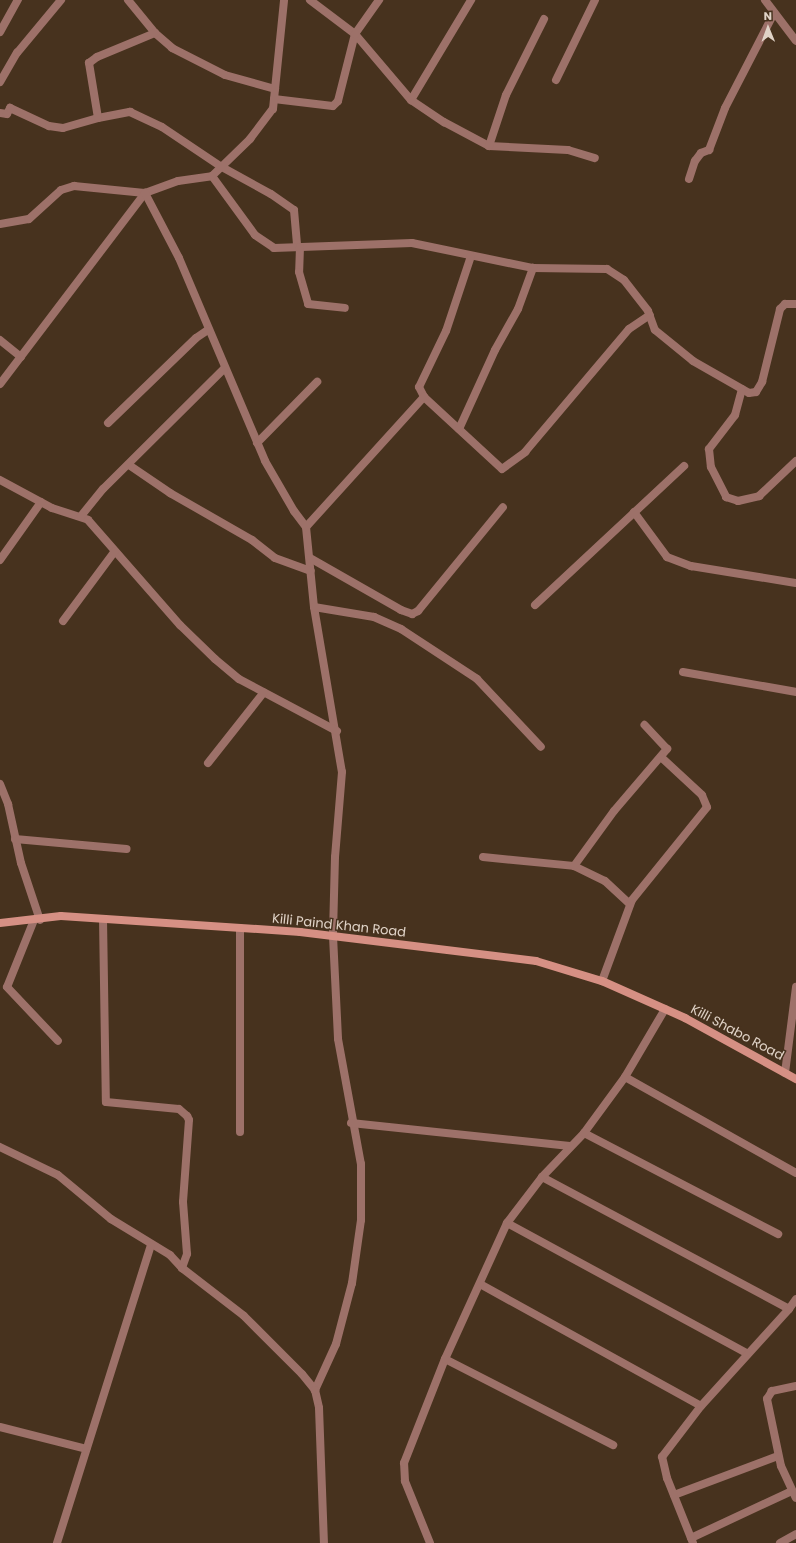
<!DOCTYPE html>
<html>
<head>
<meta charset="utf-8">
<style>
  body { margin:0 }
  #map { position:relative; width:796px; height:1543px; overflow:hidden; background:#47321e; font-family:Poppins,sans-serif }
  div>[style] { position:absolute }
  .lane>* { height:8px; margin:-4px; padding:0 4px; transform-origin:4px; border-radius:4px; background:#9d7169 }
  .street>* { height:8px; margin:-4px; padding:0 4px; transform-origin:4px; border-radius:4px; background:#9d7169 }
  .secondary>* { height:8px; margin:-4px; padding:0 4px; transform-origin:4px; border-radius:4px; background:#d69084 }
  span { translate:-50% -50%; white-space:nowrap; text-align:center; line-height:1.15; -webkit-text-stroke:3px #47321e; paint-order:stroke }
  .street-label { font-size:13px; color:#e0d3c7 }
  .north { position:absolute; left:748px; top:8px; width:40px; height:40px; -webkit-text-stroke:3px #47321e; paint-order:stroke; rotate:359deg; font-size:11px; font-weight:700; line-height:16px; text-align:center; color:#e0d3c7 }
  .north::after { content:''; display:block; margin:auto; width:14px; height:18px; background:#e0d3c7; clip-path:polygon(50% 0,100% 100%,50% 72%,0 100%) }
</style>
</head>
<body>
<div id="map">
  <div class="lane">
    <i style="left:34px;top:920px;width:72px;rotate:111.9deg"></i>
    <i style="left:7px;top:987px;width:74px;rotate:46.6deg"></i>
  </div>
  <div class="street">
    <i style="left:128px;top:0;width:43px;rotate:50.7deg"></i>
    <i style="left:155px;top:33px;width:23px;rotate:41deg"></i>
    <i style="left:172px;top:48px;width:59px;rotate:27deg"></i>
    <i style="left:225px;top:75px;width:52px;rotate:15.6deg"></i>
    <i style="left:310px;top:0;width:56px;rotate:37.1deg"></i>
    <i style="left:355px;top:34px;width:87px;rotate:49.7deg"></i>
    <i style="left:411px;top:100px;width:40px;rotate:34deg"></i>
    <i style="left:444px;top:122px;width:51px;rotate:28.1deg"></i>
    <i style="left:489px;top:146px;width:79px;rotate:2.9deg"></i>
    <i style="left:568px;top:150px;width:28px;rotate:17deg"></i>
    <i style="left:765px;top:0;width:51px;rotate:52.9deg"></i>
    <i style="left:0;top:32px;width:37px;rotate:-61deg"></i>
    <i style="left:556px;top:80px;width:89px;rotate:-64deg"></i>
    <i style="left:0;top:82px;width:34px;rotate:-60deg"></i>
    <i style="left:17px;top:53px;width:69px;rotate:-50.3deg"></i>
    <i style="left:274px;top:99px;width:59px;rotate:6.8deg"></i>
    <i style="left:333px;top:106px;width:7px;rotate:-45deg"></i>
    <i style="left:338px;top:101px;width:69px;rotate:-75.8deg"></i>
    <i style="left:355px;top:34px;width:42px;rotate:-54.8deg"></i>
    <i style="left:411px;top:100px;width:117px;rotate:-59deg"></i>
    <i style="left:0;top:113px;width:7px;rotate:8deg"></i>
    <i style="left:7px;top:114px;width:7px;rotate:-63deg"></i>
    <i style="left:10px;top:108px;width:43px;rotate:24.8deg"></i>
    <i style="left:49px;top:126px;width:14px;rotate:8deg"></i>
    <i style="left:63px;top:128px;width:36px;rotate:-16deg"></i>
    <i style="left:98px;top:118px;width:33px;rotate:-11deg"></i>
    <i style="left:130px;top:112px;width:35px;rotate:25deg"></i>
    <i style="left:162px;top:127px;width:70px;rotate:33.9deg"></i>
    <i style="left:220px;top:166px;width:58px;rotate:28.8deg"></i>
    <i style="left:271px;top:194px;width:28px;rotate:35deg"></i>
    <i style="left:294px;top:210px;width:37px;rotate:85deg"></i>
    <i style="left:98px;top:118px;width:56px;rotate:-99.3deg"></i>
    <i style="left:89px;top:63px;width:10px;rotate:-37deg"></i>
    <i style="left:97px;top:57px;width:63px;rotate:-22.5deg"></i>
    <i style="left:489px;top:146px;width:54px;rotate:-71.6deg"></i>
    <i style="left:506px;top:95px;width:85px;rotate:-63.4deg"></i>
    <i style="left:212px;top:176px;width:73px;rotate:53.9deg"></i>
    <i style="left:255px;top:235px;width:23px;rotate:34deg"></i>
    <i style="left:274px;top:248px;width:138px;rotate:-2.1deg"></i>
    <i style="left:412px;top:243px;width:124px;rotate:11.7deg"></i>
    <i style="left:533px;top:268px;width:74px;rotate:0.8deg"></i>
    <i style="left:607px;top:269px;width:20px;rotate:33deg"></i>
    <i style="left:624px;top:280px;width:39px;rotate:52deg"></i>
    <i style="left:648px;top:311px;width:20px;rotate:70deg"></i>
    <i style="left:655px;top:330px;width:49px;rotate:39.2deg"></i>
    <i style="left:693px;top:361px;width:64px;rotate:29.7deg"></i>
    <i style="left:749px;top:393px;width:7px;rotate:-8deg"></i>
    <i style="left:756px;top:392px;width:12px;rotate:-59deg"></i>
    <i style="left:762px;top:382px;width:75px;rotate:-76.1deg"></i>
    <i style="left:780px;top:309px;width:7px;rotate:-45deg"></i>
    <i style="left:785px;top:304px;width:11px"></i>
    <i style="left:689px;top:179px;width:19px;rotate:-72deg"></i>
    <i style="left:695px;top:161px;width:10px;rotate:-53deg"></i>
    <i style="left:701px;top:153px;width:9px;rotate:-21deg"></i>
    <i style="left:709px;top:150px;width:45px;rotate:-69.1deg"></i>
    <i style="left:725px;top:108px;width:107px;rotate:-62.7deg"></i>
    <i style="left:0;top:224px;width:29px;rotate:-10deg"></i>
    <i style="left:29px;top:219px;width:43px;rotate:-42.2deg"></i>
    <i style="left:61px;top:190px;width:14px;rotate:-17deg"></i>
    <i style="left:74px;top:186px;width:71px;rotate:5.6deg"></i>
    <i style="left:145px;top:193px;width:35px;rotate:-20deg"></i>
    <i style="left:178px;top:181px;width:34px;rotate:-8deg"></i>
    <i style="left:212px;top:176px;width:53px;rotate:-44.2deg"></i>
    <i style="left:250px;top:139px;width:38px;rotate:-53deg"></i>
    <i style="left:273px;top:109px;width:110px;rotate:-84.2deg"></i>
    <i style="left:300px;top:247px;width:25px;rotate:92deg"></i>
    <i style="left:299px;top:272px;width:33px;rotate:74deg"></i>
    <i style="left:308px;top:304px;width:37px;rotate:6deg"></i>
    <i style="left:471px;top:256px;width:79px;rotate:108.4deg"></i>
    <i style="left:446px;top:331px;width:62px;rotate:115.7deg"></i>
    <i style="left:419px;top:387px;width:11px;rotate:63deg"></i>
    <i style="left:424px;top:397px;width:106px;rotate:42.7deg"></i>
    <i style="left:502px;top:469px;width:29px;rotate:-36deg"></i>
    <i style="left:525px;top:452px;width:161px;rotate:-49.8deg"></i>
    <i style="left:629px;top:329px;width:25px;rotate:-34deg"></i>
    <i style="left:0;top:340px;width:27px;rotate:39deg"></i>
    <i style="left:0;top:384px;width:240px;rotate:-52.8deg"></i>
    <i style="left:145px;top:193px;width:73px;rotate:62.4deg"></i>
    <i style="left:179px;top:258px;width:220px;rotate:67deg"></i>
    <i style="left:265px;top:461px;width:58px;rotate:59.9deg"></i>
    <i style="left:294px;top:511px;width:20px;rotate:53deg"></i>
    <i style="left:306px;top:527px;width:80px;rotate:84.3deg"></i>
    <i style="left:314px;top:607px;width:167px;rotate:80.4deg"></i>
    <i style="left:342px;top:772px;width:85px;rotate:94.7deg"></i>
    <i style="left:335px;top:857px;width:79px;rotate:91.5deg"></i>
    <i style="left:333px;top:936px;width:103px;rotate:87.2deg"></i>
    <i style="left:338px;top:1039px;width:127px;rotate:79.6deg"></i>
    <i style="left:361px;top:1164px;width:56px;rotate:90deg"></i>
    <i style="left:361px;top:1220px;width:64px;rotate:98.1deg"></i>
    <i style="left:352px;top:1283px;width:63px;rotate:104.7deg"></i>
    <i style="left:336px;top:1344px;width:51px;rotate:114.5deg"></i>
    <i style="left:742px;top:389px;width:27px;rotate:105deg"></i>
    <i style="left:735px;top:415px;width:43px;rotate:127.4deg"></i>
    <i style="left:709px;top:449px;width:18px;rotate:84deg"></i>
    <i style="left:711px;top:467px;width:34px;rotate:63deg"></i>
    <i style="left:726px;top:497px;width:13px;rotate:18deg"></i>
    <i style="left:738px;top:501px;width:22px;rotate:-13deg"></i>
    <i style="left:759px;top:496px;width:51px;rotate:-43.4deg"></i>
    <i style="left:108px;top:423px;width:122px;rotate:-44deg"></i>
    <i style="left:196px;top:338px;width:14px;rotate:-34deg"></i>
    <i style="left:459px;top:429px;width:87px;rotate:-65.5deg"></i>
    <i style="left:495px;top:350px;width:47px;rotate:-60.7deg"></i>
    <i style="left:518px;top:309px;width:44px;rotate:-69.9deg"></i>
    <i style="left:257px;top:443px;width:86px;rotate:-45.5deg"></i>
    <i style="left:129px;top:465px;width:50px;rotate:34.3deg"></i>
    <i style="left:170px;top:493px;width:95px;rotate:29.8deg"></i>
    <i style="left:252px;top:540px;width:29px;rotate:38deg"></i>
    <i style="left:275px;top:558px;width:38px;rotate:20deg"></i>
    <i style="left:0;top:480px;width:59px;rotate:28.3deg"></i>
    <i style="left:52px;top:508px;width:38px;rotate:18deg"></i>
    <i style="left:88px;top:520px;width:140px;rotate:48.8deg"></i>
    <i style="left:180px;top:625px;width:49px;rotate:44.2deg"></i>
    <i style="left:215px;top:659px;width:31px;rotate:40deg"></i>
    <i style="left:239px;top:679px;width:111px;rotate:28deg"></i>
    <i style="left:634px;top:512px;width:56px;rotate:53.7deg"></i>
    <i style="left:667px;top:557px;width:26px;rotate:21deg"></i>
    <i style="left:691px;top:566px;width:106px;rotate:9.2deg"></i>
    <i style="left:81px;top:516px;width:35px;rotate:-51deg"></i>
    <i style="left:103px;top:489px;width:170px;rotate:-44.8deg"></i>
    <i style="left:306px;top:527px;width:176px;rotate:-47.8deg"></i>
    <i style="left:310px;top:558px;width:105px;rotate:29.7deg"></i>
    <i style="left:401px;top:610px;width:12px;rotate:20deg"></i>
    <i style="left:412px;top:614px;width:7px;rotate:-27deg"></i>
    <i style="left:418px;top:611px;width:134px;rotate:-50.7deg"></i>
    <i style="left:0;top:560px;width:71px;rotate:-54.7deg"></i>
    <i style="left:535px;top:605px;width:204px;rotate:-43deg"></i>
    <i style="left:314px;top:607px;width:61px;rotate:9.5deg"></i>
    <i style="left:374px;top:617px;width:30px;rotate:24deg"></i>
    <i style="left:401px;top:629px;width:91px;rotate:33.3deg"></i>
    <i style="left:477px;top:679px;width:93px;rotate:46.7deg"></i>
    <i style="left:63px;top:621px;width:87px;rotate:-53.4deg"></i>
    <i style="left:683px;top:672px;width:115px;rotate:10deg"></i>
    <i style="left:208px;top:763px;width:90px;rotate:-51.7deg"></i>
    <i style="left:0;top:784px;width:22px;rotate:68deg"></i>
    <i style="left:8px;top:804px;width:60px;rotate:77.6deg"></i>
    <i style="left:21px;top:863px;width:60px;rotate:71.6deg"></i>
    <i style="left:15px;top:839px;width:112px;rotate:5.1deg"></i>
    <i style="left:483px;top:857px;width:91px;rotate:5.6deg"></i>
    <i style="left:574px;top:866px;width:34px;rotate:26deg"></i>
    <i style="left:605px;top:881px;width:34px;rotate:43deg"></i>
    <i style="left:574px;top:866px;width:68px;rotate:-54deg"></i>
    <i style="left:614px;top:811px;width:82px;rotate:-49.5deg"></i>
    <i style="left:667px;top:749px;width:33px;rotate:-133deg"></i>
    <i style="left:103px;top:919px;width:183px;rotate:89.1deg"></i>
    <i style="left:106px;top:1102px;width:73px;rotate:5.5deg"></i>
    <i style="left:179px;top:1109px;width:11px;rotate:41deg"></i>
    <i style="left:187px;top:1116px;width:4px;rotate:63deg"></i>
    <i style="left:189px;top:1120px;width:82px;rotate:94.2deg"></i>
    <i style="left:183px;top:1202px;width:52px;rotate:85.6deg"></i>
    <i style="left:187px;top:1254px;width:15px;rotate:110deg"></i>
    <i style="left:602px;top:981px;width:86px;rotate:-69.7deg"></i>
    <i style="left:632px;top:900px;width:119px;rotate:-51.1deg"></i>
    <i style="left:707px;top:807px;width:13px;rotate:-113deg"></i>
    <i style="left:702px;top:795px;width:56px;rotate:-137.2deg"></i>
    <i style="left:785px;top:1073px;width:87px;rotate:-82.7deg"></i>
    <i style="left:625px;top:1077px;width:196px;rotate:29.3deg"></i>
    <i style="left:351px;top:1123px;width:220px;rotate:6deg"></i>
    <i style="left:240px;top:1132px;width:204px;rotate:-90deg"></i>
    <i style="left:584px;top:1133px;width:219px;rotate:27.5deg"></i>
    <i style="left:0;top:1147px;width:64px;rotate:25.8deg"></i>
    <i style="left:58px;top:1175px;width:69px;rotate:39.7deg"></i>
    <i style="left:111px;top:1219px;width:69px;rotate:31.4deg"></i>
    <i style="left:170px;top:1255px;width:18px;rotate:47deg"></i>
    <i style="left:182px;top:1268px;width:78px;rotate:37.7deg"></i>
    <i style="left:244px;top:1316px;width:82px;rotate:45deg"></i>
    <i style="left:302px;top:1374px;width:21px;rotate:51deg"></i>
    <i style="left:315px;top:1390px;width:18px;rotate:77deg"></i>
    <i style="left:319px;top:1408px;width:135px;rotate:87.9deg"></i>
    <i style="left:542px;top:1177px;width:280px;rotate:28.1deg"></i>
    <i style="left:789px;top:1309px;width:12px;rotate:-55deg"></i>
    <i style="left:507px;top:1223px;width:274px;rotate:28.5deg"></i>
    <i style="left:480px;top:1284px;width:252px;rotate:28.9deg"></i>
    <i style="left:445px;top:1359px;width:189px;rotate:27.1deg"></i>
    <i style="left:796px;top:1386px;width:25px;rotate:168deg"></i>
    <i style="left:772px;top:1391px;width:9px;rotate:122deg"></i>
    <i style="left:767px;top:1399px;width:68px;rotate:78.2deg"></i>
    <i style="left:781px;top:1466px;width:35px;rotate:65deg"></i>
    <i style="left:0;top:1427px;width:89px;rotate:14.3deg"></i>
    <i style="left:674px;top:1495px;width:111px;rotate:-20.6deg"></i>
    <i style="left:691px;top:1538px;width:111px;rotate:-25deg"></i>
    <i style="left:57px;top:1543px;width:312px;rotate:-72.5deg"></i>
    <i style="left:430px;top:1543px;width:67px;rotate:-112deg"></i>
    <i style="left:405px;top:1481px;width:18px;rotate:-93deg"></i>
    <i style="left:404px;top:1463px;width:112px;rotate:-68.5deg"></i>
    <i style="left:445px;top:1359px;width:149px;rotate:-65.5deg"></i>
    <i style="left:507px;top:1223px;width:58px;rotate:-52.7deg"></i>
    <i style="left:542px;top:1177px;width:61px;rotate:-46.3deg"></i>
    <i style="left:584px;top:1133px;width:69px;rotate:-53.8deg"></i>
    <i style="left:625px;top:1077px;width:79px;rotate:-59.5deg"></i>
    <i style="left:693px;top:1543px;width:70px;rotate:-111.8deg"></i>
    <i style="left:667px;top:1478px;width:22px;rotate:-103deg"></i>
    <i style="left:662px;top:1457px;width:64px;rotate:-52.6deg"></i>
    <i style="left:701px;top:1406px;width:131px;rotate:-47.8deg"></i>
    <i style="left:780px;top:1543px;width:18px;rotate:-29deg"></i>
  </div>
  <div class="secondary">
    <i style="left:0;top:923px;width:61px;rotate:-6.5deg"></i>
    <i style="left:61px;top:916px;width:240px;rotate:3.8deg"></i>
    <i style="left:300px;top:932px;width:238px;rotate:7deg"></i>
    <i style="left:536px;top:961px;width:69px;rotate:16.9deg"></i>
    <i style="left:602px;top:981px;width:91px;rotate:24deg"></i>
    <i style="left:685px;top:1018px;width:127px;rotate:28.8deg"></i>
  </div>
  <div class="street-label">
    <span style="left:339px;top:926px;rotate:6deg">Killi Paind Khan Road</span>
    <span style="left:737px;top:1033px;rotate:28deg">Killi Shabo Road</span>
  </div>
  <div class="north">N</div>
</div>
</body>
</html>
